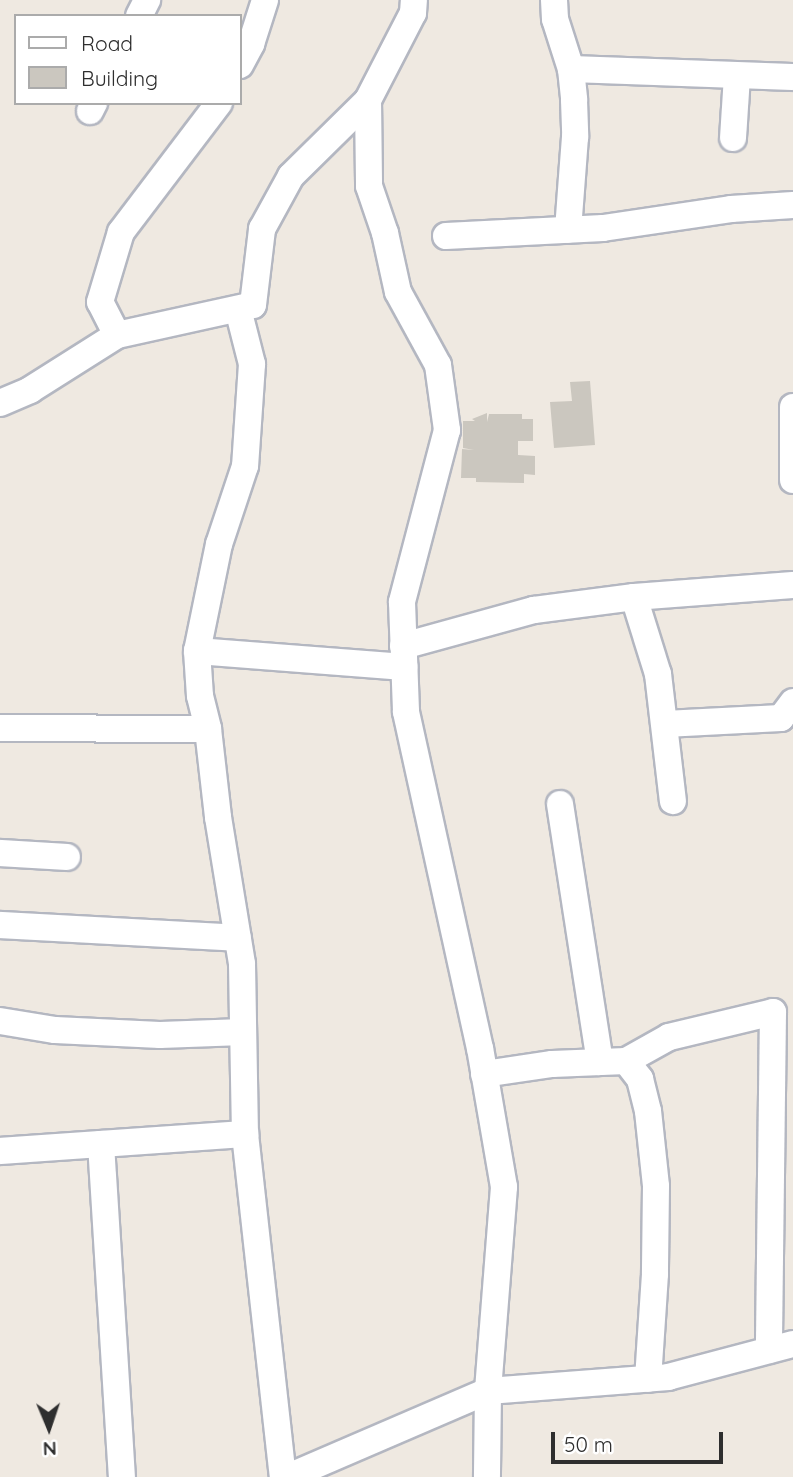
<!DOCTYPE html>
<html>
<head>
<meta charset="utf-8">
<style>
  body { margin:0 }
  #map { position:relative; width:793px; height:1477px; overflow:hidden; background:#efe9e1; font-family:Quicksand,sans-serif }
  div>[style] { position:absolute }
  .building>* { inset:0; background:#cbc7bf }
  .roads { filter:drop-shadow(2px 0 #b4b7c1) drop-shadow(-2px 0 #b4b7c1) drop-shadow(0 2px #b4b7c1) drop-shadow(0 -2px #b4b7c1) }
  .street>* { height:26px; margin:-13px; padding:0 13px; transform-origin:13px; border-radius:13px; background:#fff }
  span { translate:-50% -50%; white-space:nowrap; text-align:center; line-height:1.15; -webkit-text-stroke:7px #fff; paint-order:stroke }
  .legend { position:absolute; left:14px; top:14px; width:228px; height:91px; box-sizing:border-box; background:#fff; border:2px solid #ababab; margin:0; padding:9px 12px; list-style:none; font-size:21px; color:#2e2e2e }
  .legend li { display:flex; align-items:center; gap:14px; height:35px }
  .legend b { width:35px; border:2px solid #ababab }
  .north { position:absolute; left:14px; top:1393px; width:70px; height:70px; -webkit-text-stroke:5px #fff; paint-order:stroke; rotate:178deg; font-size:19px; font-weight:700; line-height:28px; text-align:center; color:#2e2e2e }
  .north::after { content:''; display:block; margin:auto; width:24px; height:32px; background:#2e2e2e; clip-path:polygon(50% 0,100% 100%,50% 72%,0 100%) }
  .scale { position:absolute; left:551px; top:1432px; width:172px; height:32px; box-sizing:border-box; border:4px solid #2e2e2e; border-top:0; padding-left:9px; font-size:21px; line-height:24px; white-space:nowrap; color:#2e2e2e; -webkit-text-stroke:5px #fff; paint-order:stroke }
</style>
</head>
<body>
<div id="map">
  <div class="building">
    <i style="clip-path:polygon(590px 381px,595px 445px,554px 448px,550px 402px,572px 401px,570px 382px)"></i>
    <i style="clip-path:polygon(487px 413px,487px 422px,489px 414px,522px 414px,522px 419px,533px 419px,533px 441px,518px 441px,518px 455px,535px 456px,535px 475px,524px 474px,524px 483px,476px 482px,476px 478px,461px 478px,462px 449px,474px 450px,463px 448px,463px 421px,475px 421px,472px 419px)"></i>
  </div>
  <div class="roads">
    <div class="street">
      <i style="left:554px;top:0;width:19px;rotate:87deg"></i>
      <i style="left:555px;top:19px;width:52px;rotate:72.3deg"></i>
      <i style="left:571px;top:69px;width:31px;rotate:84deg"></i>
      <i style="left:574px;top:100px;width:37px;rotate:88deg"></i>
      <i style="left:575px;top:137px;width:93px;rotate:94.3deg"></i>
      <i style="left:139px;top:16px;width:18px;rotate:-63deg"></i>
      <i style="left:240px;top:65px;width:24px;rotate:-62deg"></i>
      <i style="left:251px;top:44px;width:46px;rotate:-72.3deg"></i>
      <i style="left:571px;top:69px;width:222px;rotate:2.1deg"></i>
      <i style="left:368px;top:100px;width:86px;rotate:89.3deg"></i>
      <i style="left:369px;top:186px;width:50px;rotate:71.2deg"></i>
      <i style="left:385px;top:233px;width:60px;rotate:77.6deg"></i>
      <i style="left:398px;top:292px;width:83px;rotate:61.3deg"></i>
      <i style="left:438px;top:365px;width:66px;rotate:82.1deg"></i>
      <i style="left:447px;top:430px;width:178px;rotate:104.7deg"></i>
      <i style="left:402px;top:602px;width:110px;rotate:87.9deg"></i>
      <i style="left:406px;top:712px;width:344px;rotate:77.6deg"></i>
      <i style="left:480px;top:1048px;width:141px;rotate:80.2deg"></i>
      <i style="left:504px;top:1187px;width:205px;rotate:94.5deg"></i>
      <i style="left:488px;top:1391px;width:86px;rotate:90.7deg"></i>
      <i style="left:90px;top:111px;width:9px;rotate:-63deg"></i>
      <i style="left:733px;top:138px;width:62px;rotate:-86.3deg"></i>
      <i style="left:446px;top:236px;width:157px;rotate:-2.9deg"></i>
      <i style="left:603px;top:228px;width:129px;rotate:-8.4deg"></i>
      <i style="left:731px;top:209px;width:62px;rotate:-3.7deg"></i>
      <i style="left:238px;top:309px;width:57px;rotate:75.7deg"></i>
      <i style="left:252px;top:364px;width:102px;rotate:93.9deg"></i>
      <i style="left:245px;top:466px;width:82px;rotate:108.4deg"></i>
      <i style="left:219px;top:544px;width:109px;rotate:101.6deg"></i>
      <i style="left:197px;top:651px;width:45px;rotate:86.2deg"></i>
      <i style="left:200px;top:696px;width:34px;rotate:76deg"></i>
      <i style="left:208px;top:729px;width:89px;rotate:83.5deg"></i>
      <i style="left:218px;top:817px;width:149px;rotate:80.7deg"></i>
      <i style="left:242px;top:964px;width:170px;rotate:89deg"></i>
      <i style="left:117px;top:335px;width:37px;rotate:-117deg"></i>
      <i style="left:100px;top:302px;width:73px;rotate:-73.3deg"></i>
      <i style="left:121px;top:232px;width:162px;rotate:-52.8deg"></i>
      <i style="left:0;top:403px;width:33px;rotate:-23deg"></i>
      <i style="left:30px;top:390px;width:103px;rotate:-32.3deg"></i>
      <i style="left:117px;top:335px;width:139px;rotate:-12.4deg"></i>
      <i style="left:253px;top:305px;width:77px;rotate:-83.2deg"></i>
      <i style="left:262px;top:229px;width:60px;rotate:-61.3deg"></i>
      <i style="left:291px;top:176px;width:108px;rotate:-44.6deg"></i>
      <i style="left:368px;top:100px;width:98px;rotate:-62.7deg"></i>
      <i style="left:413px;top:13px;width:13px;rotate:-86deg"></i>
      <i style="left:793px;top:407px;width:73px;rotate:90deg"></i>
      <i style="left:634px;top:597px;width:81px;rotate:72.7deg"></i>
      <i style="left:658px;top:674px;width:128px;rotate:83.3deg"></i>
      <i style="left:403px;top:646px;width:136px;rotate:-15.4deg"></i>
      <i style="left:534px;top:610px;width:101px;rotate:-7.4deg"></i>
      <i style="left:634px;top:597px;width:159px;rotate:-4.3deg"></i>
      <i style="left:197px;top:651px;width:208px;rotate:4.4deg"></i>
      <i style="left:665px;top:724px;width:116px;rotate:-3deg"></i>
      <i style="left:781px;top:718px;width:20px;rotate:-53deg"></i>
      <i style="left:0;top:728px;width:208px;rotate:0.3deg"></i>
      <i style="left:560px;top:804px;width:261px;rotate:81.2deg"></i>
      <i style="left:0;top:853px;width:67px;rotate:3.4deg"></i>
      <i style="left:0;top:925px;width:238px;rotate:3.1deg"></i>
      <i style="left:0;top:1021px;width:56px;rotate:9.3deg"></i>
      <i style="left:55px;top:1030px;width:105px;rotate:2.7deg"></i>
      <i style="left:160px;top:1035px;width:83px;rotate:-2.1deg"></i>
      <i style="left:626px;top:1061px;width:49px;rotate:-29.2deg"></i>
      <i style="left:669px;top:1037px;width:107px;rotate:-13.5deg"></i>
      <i style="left:773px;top:1012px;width:338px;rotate:90.7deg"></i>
      <i style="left:484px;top:1074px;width:69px;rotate:-8.4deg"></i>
      <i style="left:552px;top:1064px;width:74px;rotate:-2.3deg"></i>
      <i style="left:626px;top:1061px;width:23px;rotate:52deg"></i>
      <i style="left:640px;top:1079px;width:33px;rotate:76deg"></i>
      <i style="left:648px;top:1111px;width:75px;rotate:83.9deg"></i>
      <i style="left:656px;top:1186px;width:88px;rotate:90.7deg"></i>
      <i style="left:655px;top:1274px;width:105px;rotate:93.8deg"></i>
      <i style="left:101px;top:1144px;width:334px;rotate:86.4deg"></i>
      <i style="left:0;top:1151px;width:246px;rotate:-4deg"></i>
      <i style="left:245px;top:1134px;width:345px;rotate:83.7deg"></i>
      <i style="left:288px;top:1477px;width:218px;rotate:-23.3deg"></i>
      <i style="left:488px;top:1391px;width:181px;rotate:-4.4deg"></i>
      <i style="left:668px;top:1377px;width:129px;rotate:-14.8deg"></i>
    </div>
  </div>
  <ul class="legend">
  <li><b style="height:9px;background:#fff"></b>Road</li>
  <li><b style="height:19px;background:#cbc7bf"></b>Building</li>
  </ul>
  <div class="north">N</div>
  <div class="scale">50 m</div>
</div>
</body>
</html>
